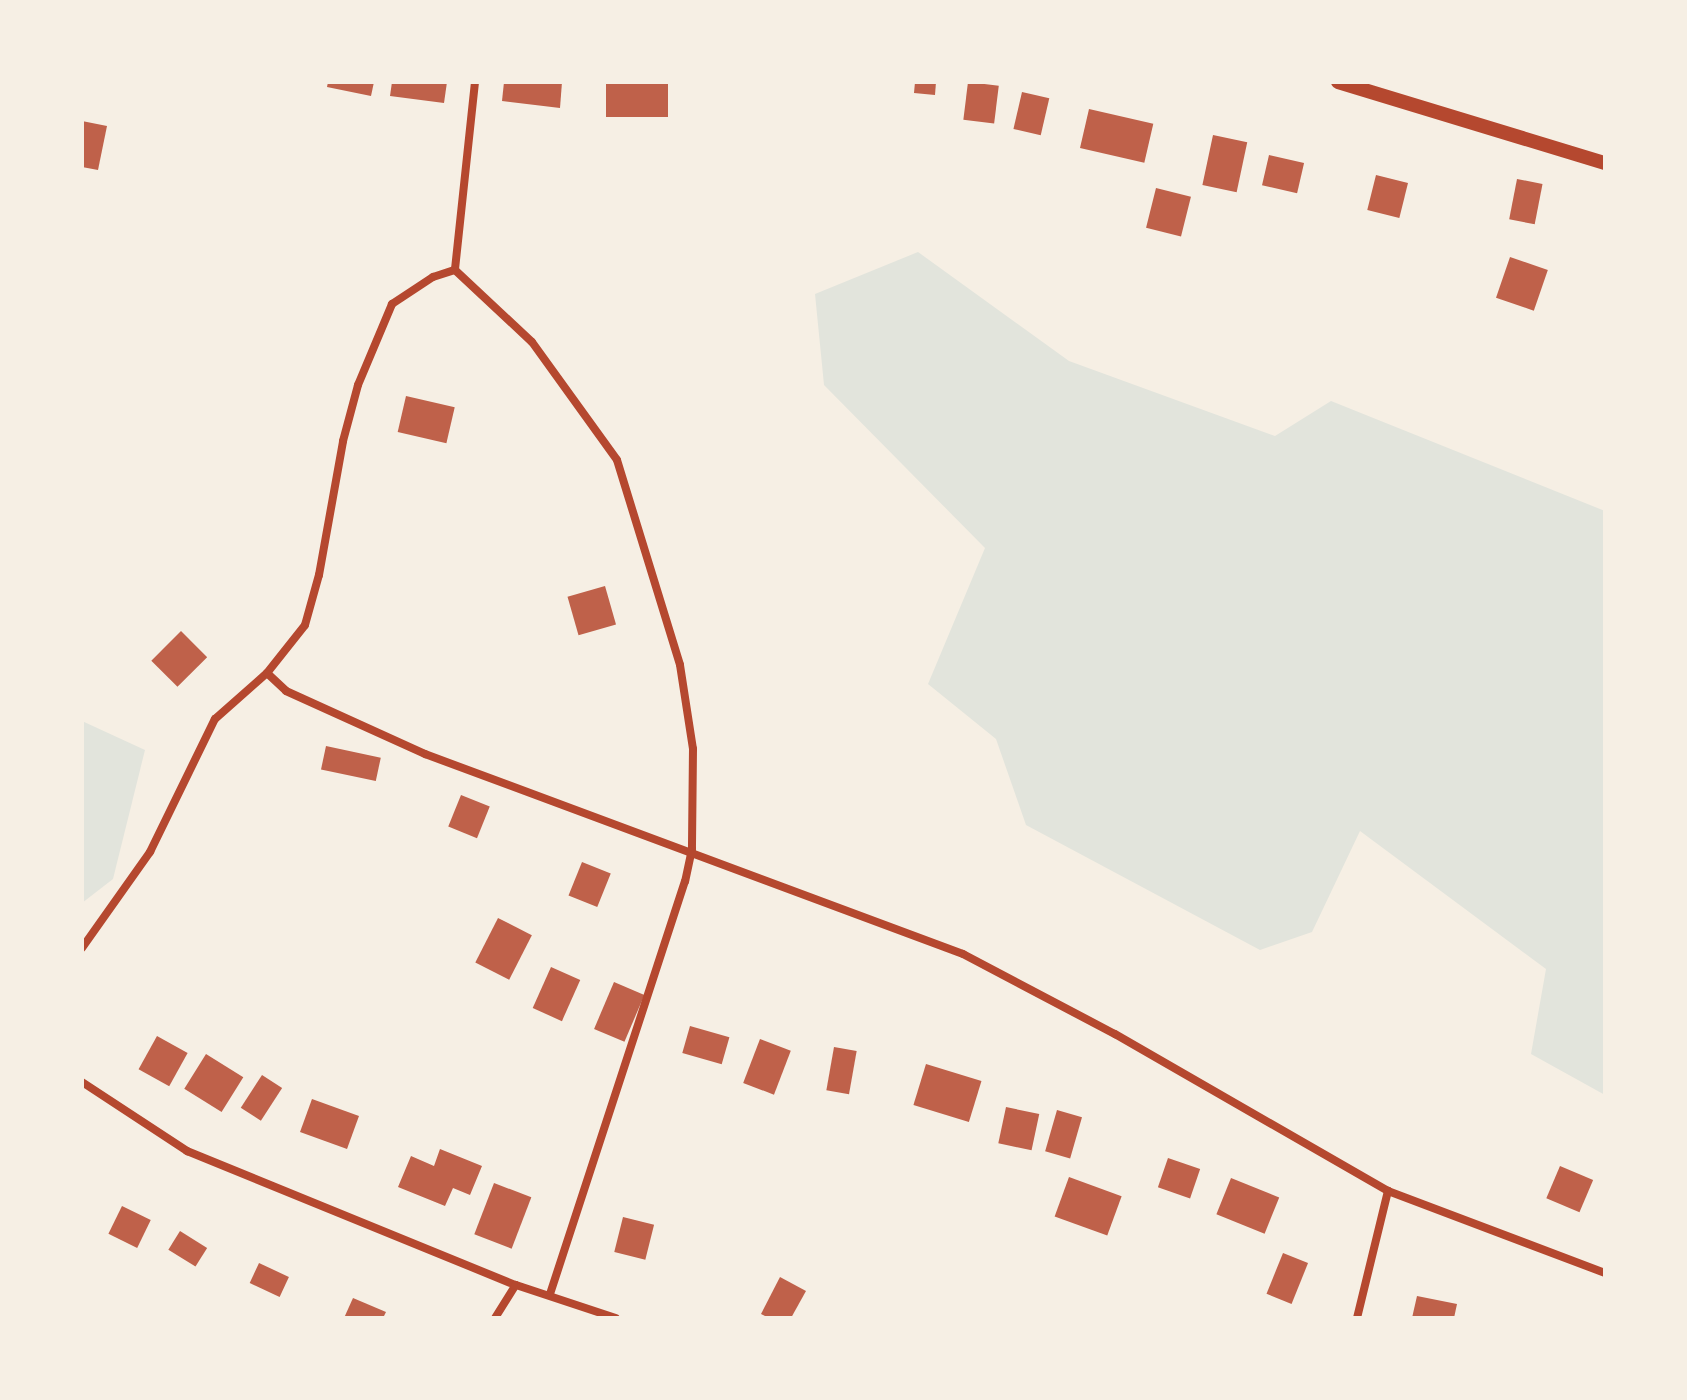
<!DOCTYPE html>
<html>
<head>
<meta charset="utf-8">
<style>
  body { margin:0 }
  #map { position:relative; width:1687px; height:1400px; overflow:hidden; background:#f6efe4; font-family:"Exo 2",sans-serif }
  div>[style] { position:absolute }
  .green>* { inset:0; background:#e2e4dc }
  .building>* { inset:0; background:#bf614a; transform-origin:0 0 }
  .minor>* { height:8px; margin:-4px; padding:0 4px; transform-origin:4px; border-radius:4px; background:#b5482f }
  .tertiary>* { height:14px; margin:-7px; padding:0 7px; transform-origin:7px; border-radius:7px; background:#b5482f }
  span { translate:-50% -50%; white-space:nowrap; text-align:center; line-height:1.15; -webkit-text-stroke:6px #f6efe4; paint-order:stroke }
  .frame { position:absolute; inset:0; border:84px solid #f6efe4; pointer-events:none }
</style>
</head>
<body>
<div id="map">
  <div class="green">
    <i style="clip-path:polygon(918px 252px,1069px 361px,1275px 436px,1331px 401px,1605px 511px,1605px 1095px,1531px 1054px,1546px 969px,1360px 831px,1312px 932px,1260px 950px,1026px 825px,996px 739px,928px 684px,985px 548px,824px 385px,815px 294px)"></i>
    <i style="clip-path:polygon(82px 721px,145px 750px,113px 879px,82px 903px)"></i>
  </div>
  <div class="building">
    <i style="clip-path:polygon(328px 82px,374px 82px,371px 96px,327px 87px)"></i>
    <i style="clip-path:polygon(392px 82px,447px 82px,444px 103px,390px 96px)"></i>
    <i style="clip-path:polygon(504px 82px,562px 82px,560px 108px,502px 101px)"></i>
    <i style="left:606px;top:82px;width:62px;height:35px"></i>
    <i style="clip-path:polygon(915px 82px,936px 82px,935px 95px,914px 93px)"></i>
    <i style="left:968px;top:82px;width:31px;height:38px;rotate:7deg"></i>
    <i style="left:1022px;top:92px;width:28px;height:38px;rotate:13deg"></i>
    <i style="left:1089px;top:109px;width:66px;height:40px;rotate:13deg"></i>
    <i style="clip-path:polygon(82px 121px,107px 126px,98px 170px,82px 167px)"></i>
    <i style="left:1213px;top:135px;width:35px;height:51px;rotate:12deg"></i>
    <i style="left:1269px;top:155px;width:36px;height:31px;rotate:13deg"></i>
    <i style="left:1376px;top:175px;width:33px;height:36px;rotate:14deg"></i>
    <i style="left:1517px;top:179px;width:26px;height:41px;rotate:11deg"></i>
    <i style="left:1156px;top:188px;width:36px;height:41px;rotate:14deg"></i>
    <i style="left:1510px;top:257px;width:40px;height:43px;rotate:19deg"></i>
    <i style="left:406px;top:396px;width:50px;height:37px;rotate:13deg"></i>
    <i style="left:605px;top:586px;width:40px;height:39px;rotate:74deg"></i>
    <i style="left:181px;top:631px;width:37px;height:42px;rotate:45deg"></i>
    <i style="left:326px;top:746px;width:56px;height:24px;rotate:12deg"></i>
    <i style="left:461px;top:795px;width:31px;height:34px;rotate:22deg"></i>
    <i style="left:582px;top:862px;width:31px;height:36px;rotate:22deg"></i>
    <i style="left:498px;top:918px;width:38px;height:50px;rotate:27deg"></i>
    <i style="left:551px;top:967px;width:32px;height:45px;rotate:24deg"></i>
    <i style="left:614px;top:982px;width:33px;height:51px;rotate:23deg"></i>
    <i style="left:690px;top:1026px;width:41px;height:28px;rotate:16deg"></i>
    <i style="left:157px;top:1036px;width:35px;height:38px;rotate:29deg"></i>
    <i style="left:760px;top:1039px;width:33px;height:47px;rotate:21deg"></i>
    <i style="left:834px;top:1047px;width:23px;height:44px;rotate:10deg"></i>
    <i style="left:206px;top:1054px;width:44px;height:41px;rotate:32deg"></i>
    <i style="left:926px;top:1064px;width:58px;height:43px;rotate:17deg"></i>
    <i style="left:262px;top:1075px;width:24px;height:39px;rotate:33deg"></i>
    <i style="left:312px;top:1099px;width:50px;height:35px;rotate:20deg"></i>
    <i style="left:1006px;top:1107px;width:34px;height:37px;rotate:12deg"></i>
    <i style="left:1057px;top:1110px;width:26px;height:43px;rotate:16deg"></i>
    <i style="clip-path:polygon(440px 1149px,482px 1166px,470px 1195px,453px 1188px,445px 1206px,398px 1187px,411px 1156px,434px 1166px)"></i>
    <i style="left:1168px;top:1158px;width:34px;height:31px;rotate:19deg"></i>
    <i style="left:1560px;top:1166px;width:36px;height:35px;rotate:23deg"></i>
    <i style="left:1069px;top:1177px;width:56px;height:42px;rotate:20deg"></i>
    <i style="left:1231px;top:1178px;width:52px;height:39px;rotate:22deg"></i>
    <i style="left:494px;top:1183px;width:40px;height:55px;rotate:21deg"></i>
    <i style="left:122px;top:1206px;width:32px;height:31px;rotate:26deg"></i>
    <i style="left:623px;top:1217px;width:32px;height:36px;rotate:14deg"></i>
    <i style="left:180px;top:1231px;width:32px;height:22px;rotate:32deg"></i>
    <i style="left:1283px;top:1253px;width:27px;height:44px;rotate:22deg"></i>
    <i style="left:259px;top:1263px;width:33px;height:22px;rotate:25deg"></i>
    <i style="clip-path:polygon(780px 1277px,806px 1291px,791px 1318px,769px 1318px,761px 1314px)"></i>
    <i style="clip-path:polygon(1417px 1296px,1457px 1304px,1454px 1318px,1412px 1318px)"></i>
    <i style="clip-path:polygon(353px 1298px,386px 1312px,383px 1318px,344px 1318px)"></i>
  </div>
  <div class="minor">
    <i style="left:475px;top:82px;width:189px;rotate:96.1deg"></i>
    <i style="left:455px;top:270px;width:105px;rotate:43.1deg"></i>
    <i style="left:532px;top:342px;width:145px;rotate:54.2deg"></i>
    <i style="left:617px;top:460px;width:214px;rotate:72.9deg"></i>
    <i style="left:680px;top:665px;width:85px;rotate:81.2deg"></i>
    <i style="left:693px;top:749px;width:100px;rotate:90.6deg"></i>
    <i style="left:692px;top:849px;width:33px;rotate:102deg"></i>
    <i style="left:685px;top:881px;width:434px;rotate:108.1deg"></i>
    <i style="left:267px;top:673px;width:26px;rotate:43deg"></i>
    <i style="left:286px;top:691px;width:153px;rotate:24.4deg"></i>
    <i style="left:425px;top:754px;width:574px;rotate:20.39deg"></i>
    <i style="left:963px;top:954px;width:172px;rotate:27.8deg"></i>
    <i style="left:1115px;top:1034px;width:315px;rotate:29.9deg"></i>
    <i style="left:1388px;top:1191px;width:232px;rotate:20.7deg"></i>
    <i style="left:82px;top:948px;width:118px;rotate:-54.7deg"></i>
    <i style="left:150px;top:852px;width:148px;rotate:-64deg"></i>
    <i style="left:215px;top:719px;width:69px;rotate:-41.5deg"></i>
    <i style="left:267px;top:673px;width:61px;rotate:-51.6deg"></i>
    <i style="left:305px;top:625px;width:52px;rotate:-74.4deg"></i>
    <i style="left:319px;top:575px;width:136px;rotate:-79.8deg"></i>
    <i style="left:343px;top:441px;width:58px;rotate:-75deg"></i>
    <i style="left:358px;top:385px;width:88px;rotate:-67.2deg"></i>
    <i style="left:392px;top:304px;width:49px;rotate:-33.4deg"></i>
    <i style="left:433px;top:277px;width:23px;rotate:-18deg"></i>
    <i style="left:82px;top:1082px;width:126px;rotate:33.3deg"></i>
    <i style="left:187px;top:1151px;width:355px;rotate:22.2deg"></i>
    <i style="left:516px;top:1285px;width:105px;rotate:18.3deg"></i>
    <i style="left:495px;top:1318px;width:39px;rotate:-58deg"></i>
    <i style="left:1357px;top:1318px;width:131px;rotate:-76.3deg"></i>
  </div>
  <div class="tertiary">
    <i style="left:1338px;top:82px;width:279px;rotate:16.9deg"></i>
  </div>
  <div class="frame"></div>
</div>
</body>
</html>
